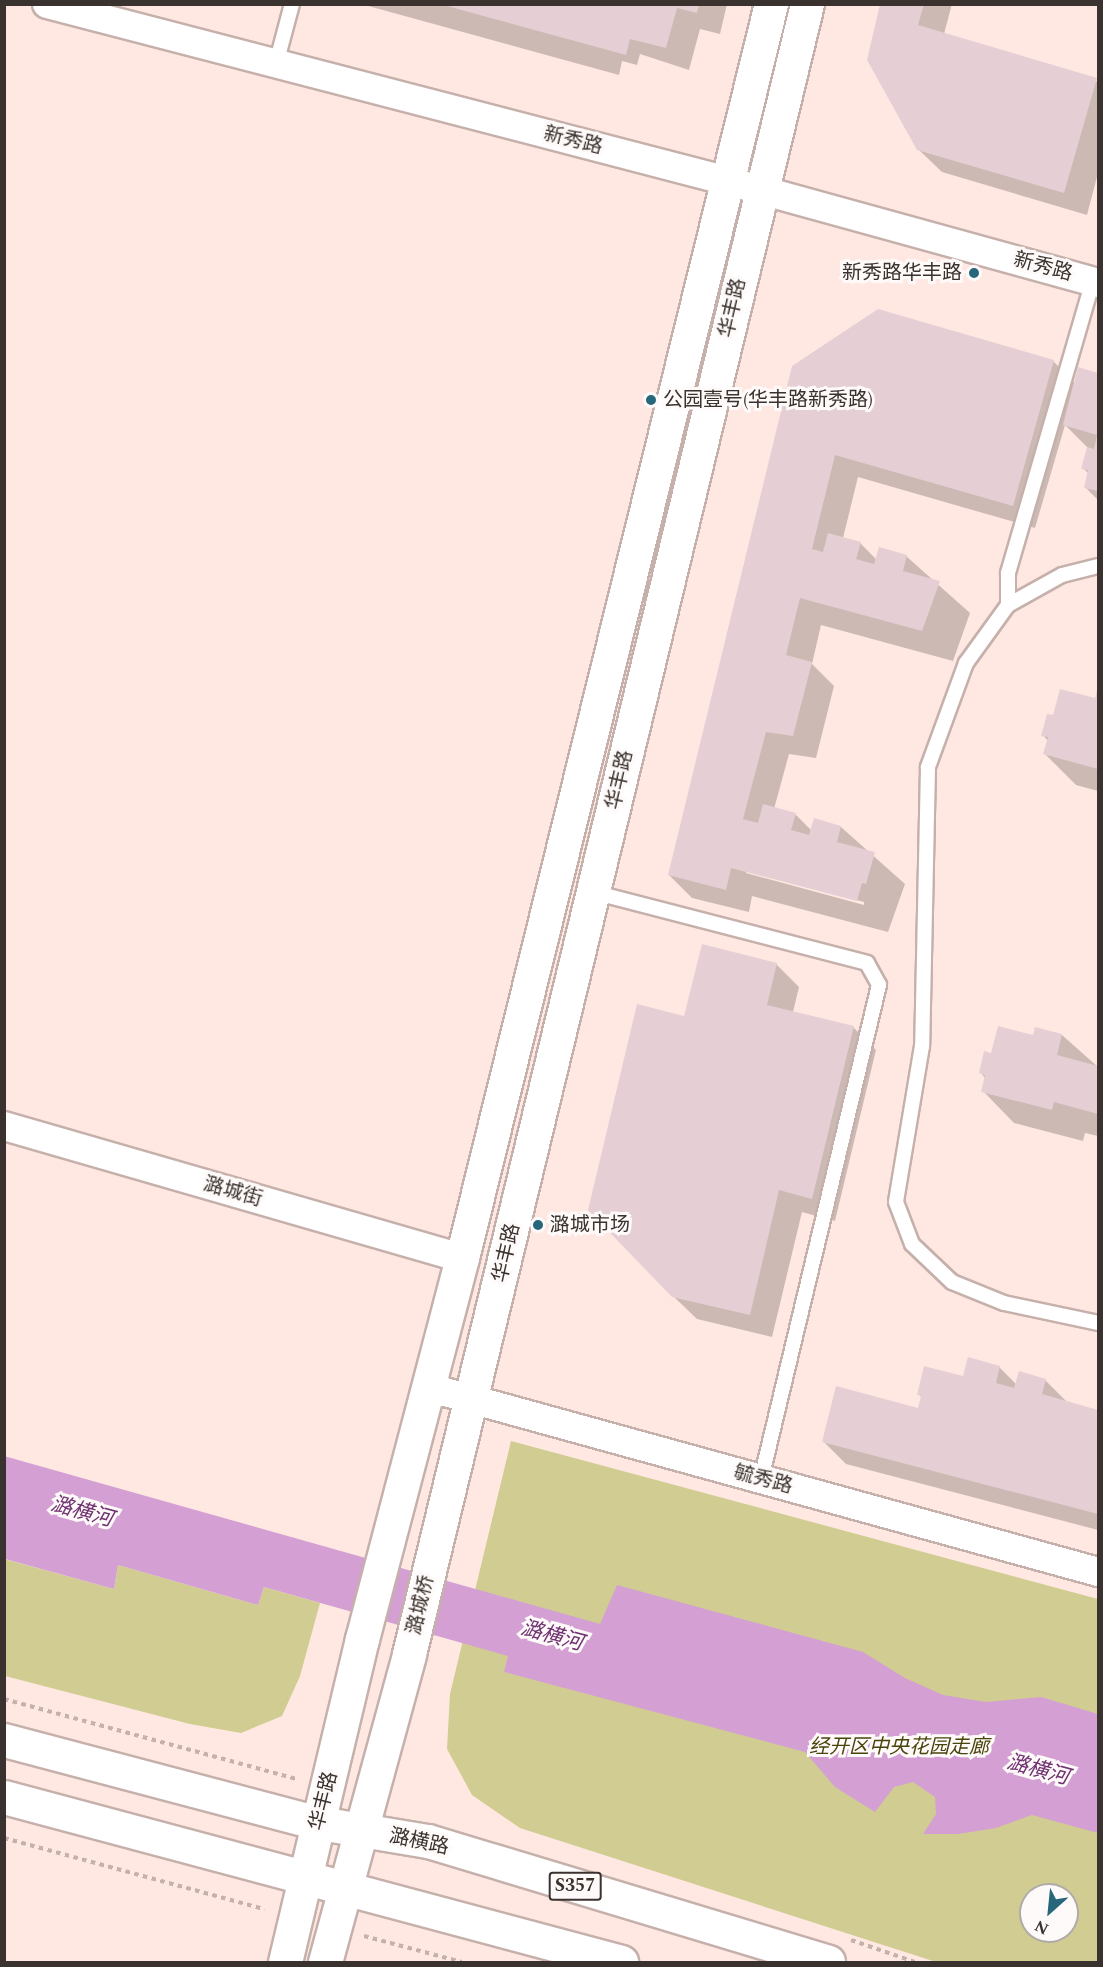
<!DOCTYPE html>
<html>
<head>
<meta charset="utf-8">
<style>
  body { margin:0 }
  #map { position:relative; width:1103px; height:1967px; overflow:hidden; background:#ffe8e2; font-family:Spectral,"Noto Sans SC",serif }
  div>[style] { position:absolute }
  .green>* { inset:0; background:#d0cc92 }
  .water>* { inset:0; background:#d4a0d4 }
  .shadow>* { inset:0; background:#0003 }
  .building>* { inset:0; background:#e5cfd4 }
  .path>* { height:4px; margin-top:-2px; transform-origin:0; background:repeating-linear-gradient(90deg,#c4b1ac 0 4.5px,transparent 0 9px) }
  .roads { filter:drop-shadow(2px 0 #c6b0ab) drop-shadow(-2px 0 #c6b0ab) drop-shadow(0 2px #c6b0ab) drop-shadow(0 -2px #c6b0ab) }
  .lane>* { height:14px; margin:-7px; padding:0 7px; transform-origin:7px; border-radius:7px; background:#fff }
  .street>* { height:28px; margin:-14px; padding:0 14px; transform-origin:14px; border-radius:14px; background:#fff }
  .secondary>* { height:33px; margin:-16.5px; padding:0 16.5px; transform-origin:16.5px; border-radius:16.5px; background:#fff }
  .primary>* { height:33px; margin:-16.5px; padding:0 16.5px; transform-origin:16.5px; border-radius:16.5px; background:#fff }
  .dots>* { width:16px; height:16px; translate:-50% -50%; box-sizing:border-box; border:3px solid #fefaf9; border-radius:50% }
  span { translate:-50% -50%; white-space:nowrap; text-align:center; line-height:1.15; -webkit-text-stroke:6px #fefaf9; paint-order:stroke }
  .shield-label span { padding:2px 4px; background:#fefaf9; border:2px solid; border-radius:4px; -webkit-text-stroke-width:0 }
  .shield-label { font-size:18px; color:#3a322f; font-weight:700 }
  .street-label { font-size:20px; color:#3a322f }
  .poi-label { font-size:20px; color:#3a322f }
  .right { translate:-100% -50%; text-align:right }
  .left { translate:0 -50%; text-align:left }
  .park-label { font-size:20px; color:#49440c; font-style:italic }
  .water-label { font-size:21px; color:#703272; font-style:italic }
  .frame { position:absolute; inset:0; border:6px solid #3a322f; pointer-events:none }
  .north { position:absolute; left:1019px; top:1883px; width:60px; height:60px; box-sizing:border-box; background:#fefaf9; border:2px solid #b0aaa8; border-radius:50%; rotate:207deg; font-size:16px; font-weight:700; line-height:24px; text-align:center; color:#3a322f }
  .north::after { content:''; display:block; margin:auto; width:21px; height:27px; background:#26677b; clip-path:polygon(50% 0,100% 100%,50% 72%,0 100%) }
</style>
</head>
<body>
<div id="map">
  <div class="green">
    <i style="clip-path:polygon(evenodd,511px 1441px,1098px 1599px,1098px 1962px,936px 1962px,520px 1828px,472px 1795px,447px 1749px,450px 1694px,511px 1441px,1031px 1895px,1067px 1895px,1067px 1931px,1031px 1931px,1031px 1895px)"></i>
    <i style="clip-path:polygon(4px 1559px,114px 1589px,118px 1565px,258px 1605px,264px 1587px,320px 1603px,300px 1676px,282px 1716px,241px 1733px,190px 1724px,5px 1676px)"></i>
  </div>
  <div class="water">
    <i style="clip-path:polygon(4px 1456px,600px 1624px,617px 1585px,863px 1652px,905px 1678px,943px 1695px,986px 1702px,1041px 1697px,1098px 1714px,1098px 1833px,1032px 1815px,996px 1828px,958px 1834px,923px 1834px,936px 1814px,935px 1797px,913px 1782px,894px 1787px,875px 1812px,835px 1787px,805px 1752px,504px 1672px,508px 1656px,264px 1587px,258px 1605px,118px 1565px,114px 1589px,5px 1559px)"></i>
  </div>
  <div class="shadow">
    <i style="clip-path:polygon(361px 4px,727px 4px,720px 34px,700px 29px,689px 70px,640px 54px,637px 65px,622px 61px,619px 75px)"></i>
    <i style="clip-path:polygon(882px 4px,952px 4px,944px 34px,1098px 82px,1098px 173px,1087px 215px,942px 172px,918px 149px)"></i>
    <i style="clip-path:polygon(evenodd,1053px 361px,1075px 383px,1079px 369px,1098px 374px,1098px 500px,1085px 487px,1089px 474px,1083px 468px,1088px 448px,1065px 425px,1035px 528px,858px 477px,843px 538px,860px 543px,877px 560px,906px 556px,970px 613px,953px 661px,821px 625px,812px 664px,834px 686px,816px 758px,789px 754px,774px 809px,795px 814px,812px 831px,815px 820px,841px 827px,905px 884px,888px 932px,752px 896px,749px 912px,692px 898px,669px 875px,794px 367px,1053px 361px,746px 870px,864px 902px,864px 905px,746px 873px,746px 870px)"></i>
    <i style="clip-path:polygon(1098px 690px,1098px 791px,1076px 785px,1045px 754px,1048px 741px,1043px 735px,1054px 717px,1096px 700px)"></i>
    <i style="clip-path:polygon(776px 964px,799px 987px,793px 1012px,853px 1027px,876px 1050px,835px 1221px,802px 1212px,772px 1337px,697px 1319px,673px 1296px,685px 1017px)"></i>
    <i style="clip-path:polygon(1062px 1035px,1098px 1067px,1098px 1136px,1085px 1133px,1083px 1141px,1014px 1123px,983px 1091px,986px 1079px,981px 1073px,992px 1055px,1034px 1037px)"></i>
    <i style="clip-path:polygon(999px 1367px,1017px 1385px,1045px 1380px,1068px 1403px,1098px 1412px,1098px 1530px,846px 1464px,823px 1441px,919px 1409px,922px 1398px,919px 1394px)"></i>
  </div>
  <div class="building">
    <i style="clip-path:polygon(440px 4px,699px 4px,697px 13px,677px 8px,666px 48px,630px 39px,626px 55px)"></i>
    <i style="clip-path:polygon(880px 4px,924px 4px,918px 25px,1097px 78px,1064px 193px,917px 150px,867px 60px)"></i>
    <i style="clip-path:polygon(878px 309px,1054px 360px,1013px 506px,835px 455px,812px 549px,823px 552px,828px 533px,861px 542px,856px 559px,874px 564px,879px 547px,907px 555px,903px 571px,940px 581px,922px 631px,800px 598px,786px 655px,812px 662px,793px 736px,766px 732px,743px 819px,758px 823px,763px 804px,796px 813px,791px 830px,809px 835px,814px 818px,841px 826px,837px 842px,875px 852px,866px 884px,862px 883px,857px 901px,731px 868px,726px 890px,668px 875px,792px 366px)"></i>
    <i style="clip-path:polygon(1078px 367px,1098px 373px,1098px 491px,1084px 488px,1088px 470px,1081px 469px,1087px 447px,1094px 449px,1097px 435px,1063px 425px)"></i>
    <i style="clip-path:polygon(1098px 687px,1098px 769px,1043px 754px,1048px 737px,1041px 736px,1047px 714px,1053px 715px,1060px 689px,1095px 698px)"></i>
    <i style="clip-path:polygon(702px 944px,777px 963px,767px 1005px,854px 1026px,812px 1199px,779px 1190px,750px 1315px,672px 1297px,588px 1210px,637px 1004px,684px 1016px)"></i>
    <i style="clip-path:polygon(998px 1026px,1033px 1035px,1035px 1027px,1062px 1034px,1057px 1055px,1098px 1066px,1098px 1114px,1054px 1102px,1052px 1110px,981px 1092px,985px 1075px,979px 1073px,984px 1051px,991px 1053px)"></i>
    <i style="clip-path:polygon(968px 1357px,1000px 1366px,996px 1383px,1014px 1388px,1019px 1371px,1046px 1379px,1042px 1394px,1098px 1410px,1098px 1514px,822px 1442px,836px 1386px,918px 1408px,921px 1396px,917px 1395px,924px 1366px,963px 1376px)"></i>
  </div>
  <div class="path">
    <i style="left:4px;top:1699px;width:304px;rotate:15.3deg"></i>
    <i style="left:4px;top:1838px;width:270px;rotate:15.3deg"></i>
    <i style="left:364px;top:1936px;width:101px;rotate:14.9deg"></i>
    <i style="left:851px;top:1940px;width:68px;rotate:19deg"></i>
  </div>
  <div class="roads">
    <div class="lane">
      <i style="left:276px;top:64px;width:62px;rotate:-75.1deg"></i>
      <i style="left:1098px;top:566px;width:37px;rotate:166deg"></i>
      <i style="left:1062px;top:575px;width:62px;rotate:150.9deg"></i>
      <i style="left:1008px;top:605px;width:72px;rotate:125.9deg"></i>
      <i style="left:966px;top:663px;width:111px;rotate:110.1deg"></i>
      <i style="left:928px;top:767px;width:279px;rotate:91.2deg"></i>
      <i style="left:922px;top:1046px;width:158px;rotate:99.5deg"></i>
      <i style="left:896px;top:1202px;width:45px;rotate:69.1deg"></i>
      <i style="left:912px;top:1244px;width:55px;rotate:43.5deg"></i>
      <i style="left:952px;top:1282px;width:56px;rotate:22deg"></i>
      <i style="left:1004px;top:1303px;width:96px;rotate:12deg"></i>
      <i style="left:1008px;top:605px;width:32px;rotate:-90deg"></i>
      <i style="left:1008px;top:573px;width:304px;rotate:-73.8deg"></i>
      <i style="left:593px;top:892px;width:283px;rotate:14.5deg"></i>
      <i style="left:867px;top:963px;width:25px;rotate:61deg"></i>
      <i style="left:879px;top:985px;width:508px;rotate:103.43deg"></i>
    </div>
    <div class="street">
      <i style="left:47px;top:4px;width:704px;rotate:14.57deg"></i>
      <i style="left:728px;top:181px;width:384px;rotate:15.4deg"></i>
      <i style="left:4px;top:1126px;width:477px;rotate:16.1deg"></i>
      <i style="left:427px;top:1387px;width:696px;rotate:15.41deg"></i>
    </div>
    <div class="secondary">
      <i style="left:285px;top:1962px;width:332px;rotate:-76.6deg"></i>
      <i style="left:362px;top:1639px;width:394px;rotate:-75.3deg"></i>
      <i style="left:462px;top:1258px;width:1292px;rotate:-76.16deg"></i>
      <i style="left:325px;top:1962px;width:319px;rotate:-74.7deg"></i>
      <i style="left:409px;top:1654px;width:1697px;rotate:-76.44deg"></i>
    </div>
    <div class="primary">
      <i style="left:4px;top:1740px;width:326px;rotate:14.8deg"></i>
      <i style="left:319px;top:1823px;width:110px;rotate:9.4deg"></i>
      <i style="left:428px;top:1841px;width:418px;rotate:16.8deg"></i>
      <i style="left:4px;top:1797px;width:639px;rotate:14.97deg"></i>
    </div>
  </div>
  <div class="dots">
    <i style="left:974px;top:273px;background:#26677b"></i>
    <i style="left:651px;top:400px;background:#26677b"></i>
    <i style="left:538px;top:1225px;background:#26677b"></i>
  </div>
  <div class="shield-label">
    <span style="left:575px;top:1886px">S357</span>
  </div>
  <div class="street-label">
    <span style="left:573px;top:141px;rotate:14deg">新秀路</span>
    <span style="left:1043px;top:267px;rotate:15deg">新秀路</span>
    <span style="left:733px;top:308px;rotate:-77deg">华丰路</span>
    <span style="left:620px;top:780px;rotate:-77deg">华丰路</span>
    <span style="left:233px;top:1192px;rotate:16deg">潞城街</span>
    <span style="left:507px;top:1253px;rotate:-77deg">华丰路</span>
    <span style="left:763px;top:1480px;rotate:15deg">毓秀路</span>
    <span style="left:421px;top:1605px;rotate:-76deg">潞城桥</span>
    <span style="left:324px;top:1801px;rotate:-76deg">华丰路</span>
    <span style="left:419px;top:1842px;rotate:12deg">潞横路</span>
  </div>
  <div class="poi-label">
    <span class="right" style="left:962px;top:273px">新秀路华丰路</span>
    <span class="left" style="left:663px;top:400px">公园壹号(华丰路新秀路)</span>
    <span class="left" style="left:550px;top:1225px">潞城市场</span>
  </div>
  <div class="park-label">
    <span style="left:899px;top:1747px">经开区中央花园走廊</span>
  </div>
  <div class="water-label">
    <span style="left:82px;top:1512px;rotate:15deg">潞横河</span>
    <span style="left:552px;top:1636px;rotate:15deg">潞横河</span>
    <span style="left:1038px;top:1770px;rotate:15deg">潞横河</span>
  </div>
  <div class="frame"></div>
  <div class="north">N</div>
</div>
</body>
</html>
